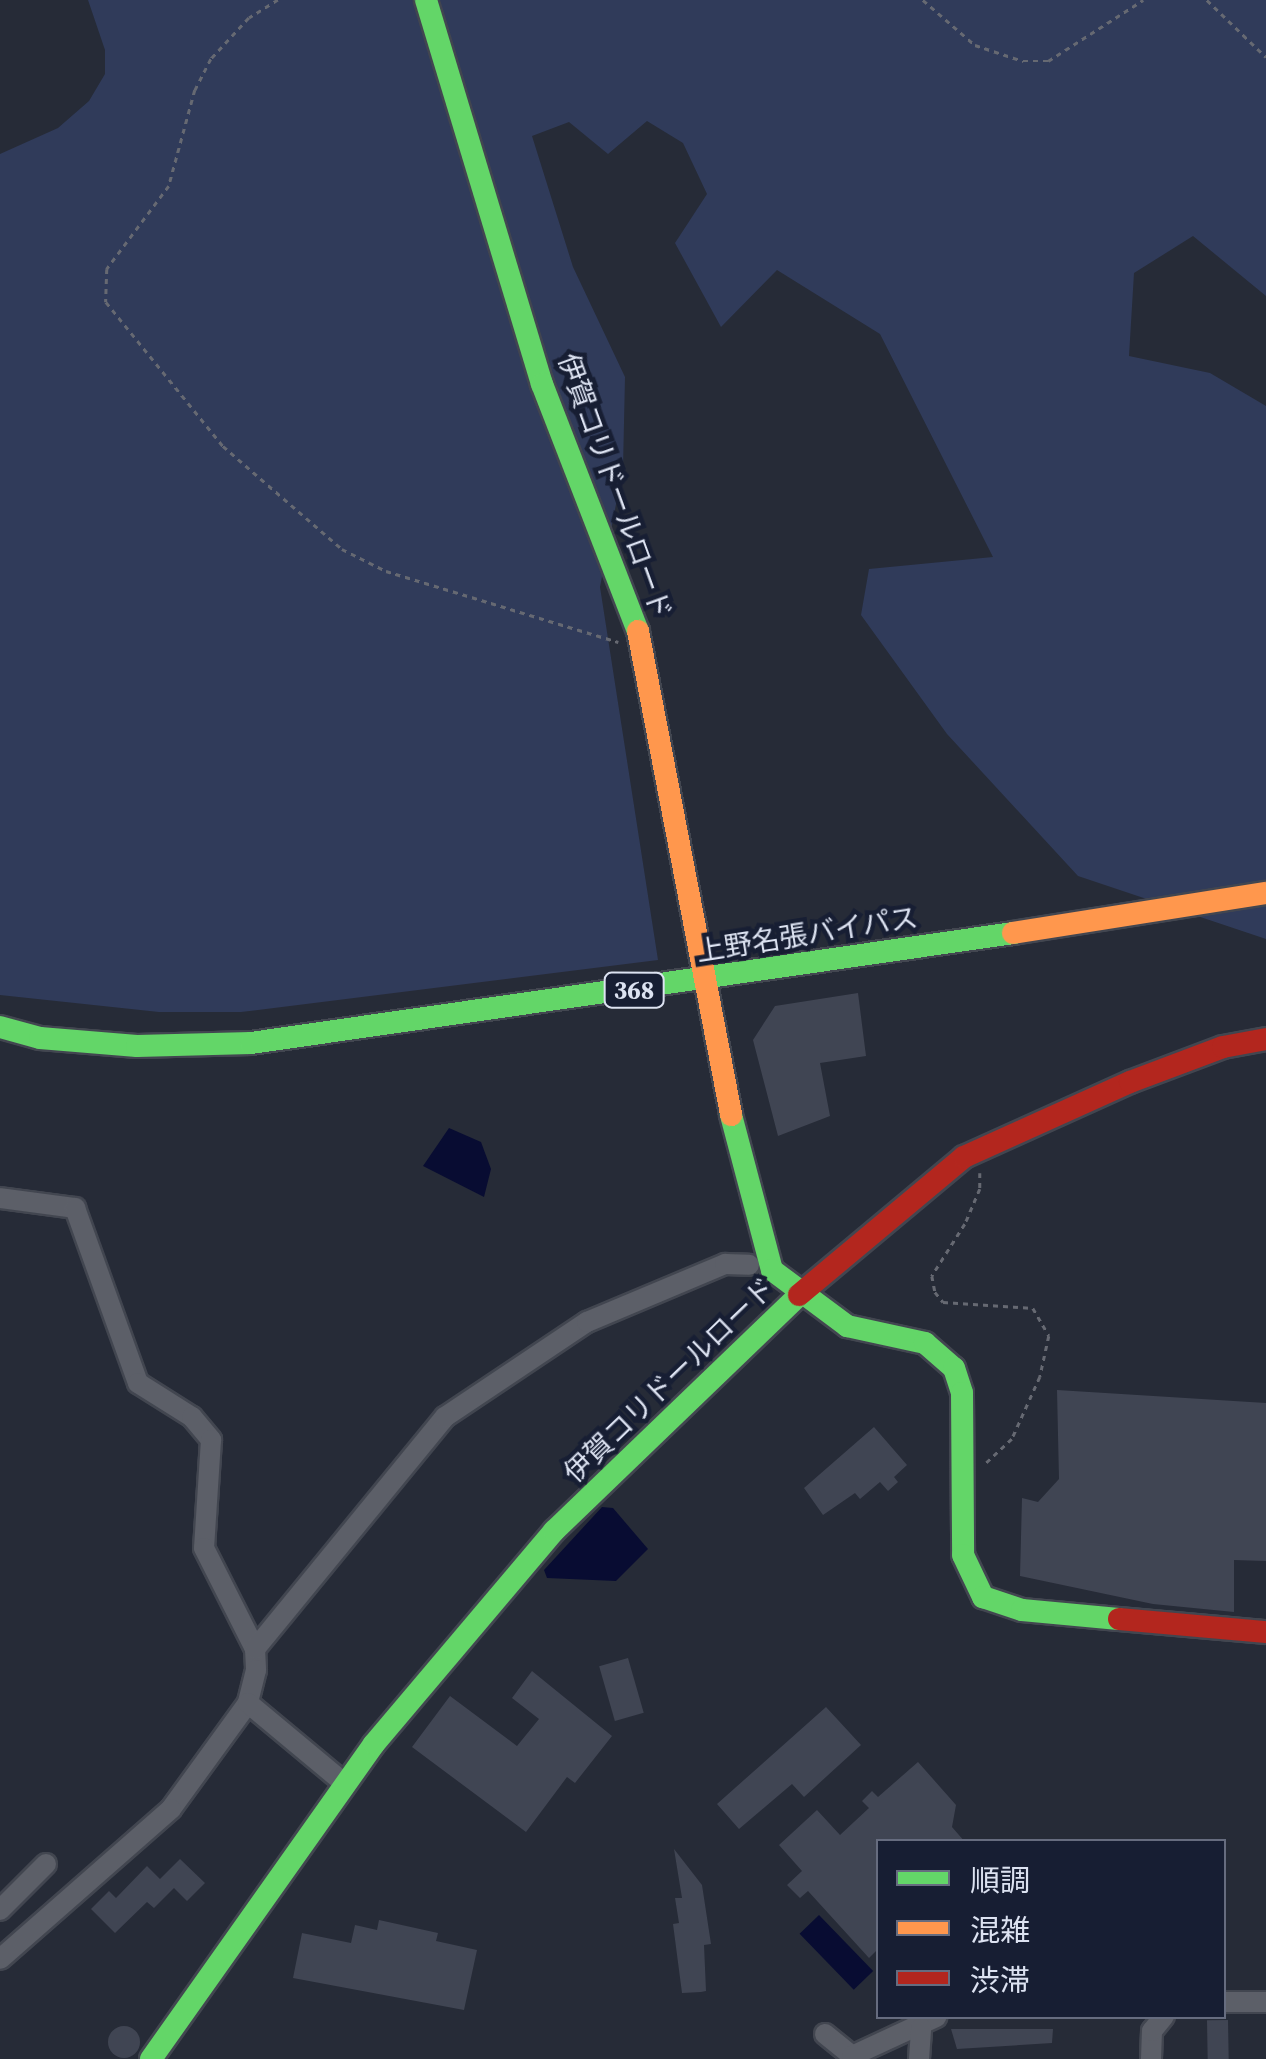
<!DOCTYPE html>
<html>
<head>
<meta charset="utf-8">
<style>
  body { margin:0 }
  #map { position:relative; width:1266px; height:2059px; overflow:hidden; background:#262b37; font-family:"Source Serif 4","Noto Sans JP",serif }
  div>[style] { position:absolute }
  .green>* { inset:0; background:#303b5a }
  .water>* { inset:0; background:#080c32; transform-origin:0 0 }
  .building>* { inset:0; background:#404553; transform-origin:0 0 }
  .round { border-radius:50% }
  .path>* { height:2.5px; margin-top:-1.25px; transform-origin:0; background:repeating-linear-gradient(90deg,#666972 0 5px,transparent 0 10px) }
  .roads { filter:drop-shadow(2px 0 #424650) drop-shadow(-2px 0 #424650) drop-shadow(0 2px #424650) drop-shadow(0 -2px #424650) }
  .street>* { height:20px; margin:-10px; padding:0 10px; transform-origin:10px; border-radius:10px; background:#5c5f68 }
  .fast>* { height:22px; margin:-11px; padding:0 11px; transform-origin:11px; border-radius:11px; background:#63d668 }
  .slow>* { height:22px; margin:-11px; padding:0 11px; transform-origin:11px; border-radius:11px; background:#ff974d }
  .jam>* { height:22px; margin:-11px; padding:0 11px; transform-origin:11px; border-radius:11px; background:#b3261e }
  span { translate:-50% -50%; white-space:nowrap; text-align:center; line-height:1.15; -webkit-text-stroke:9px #171e33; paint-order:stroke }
  .shield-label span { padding:2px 8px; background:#171e33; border:2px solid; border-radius:8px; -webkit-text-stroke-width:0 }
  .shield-label { font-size:25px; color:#dce2f1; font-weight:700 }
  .street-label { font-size:28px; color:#dce2f1 }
  .legend { position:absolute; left:876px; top:1839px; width:350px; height:180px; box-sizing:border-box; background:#171e33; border:2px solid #666c7f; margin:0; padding:12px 18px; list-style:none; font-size:30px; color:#dce2f1 }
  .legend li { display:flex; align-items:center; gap:20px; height:50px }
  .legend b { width:50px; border:2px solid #666c7f }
</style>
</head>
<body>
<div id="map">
  <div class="green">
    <i style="clip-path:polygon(88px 0,1266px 0,1266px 296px,1193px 236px,1134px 273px,1129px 356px,1210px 373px,1266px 406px,1266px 939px,1078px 876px,947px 734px,861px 615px,869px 569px,993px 557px,880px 334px,777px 270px,721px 327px,675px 243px,707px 194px,683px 143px,647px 121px,608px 154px,569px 122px,532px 136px,573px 267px,625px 377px,623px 468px,600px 587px,658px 960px,241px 1012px,159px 1012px,0 995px,0 154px,58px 128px,89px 101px,105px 74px,105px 50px)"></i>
  </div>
  <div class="water">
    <i style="clip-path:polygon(449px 1128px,481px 1142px,491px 1169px,484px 1197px,423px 1166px)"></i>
    <i style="clip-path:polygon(602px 1507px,613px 1508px,648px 1549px,616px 1581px,547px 1578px,544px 1570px)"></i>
    <i style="left:819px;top:1915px;width:78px;height:27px;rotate:46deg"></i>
  </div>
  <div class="building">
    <i style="clip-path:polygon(858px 993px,866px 1056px,820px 1063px,830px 1116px,778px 1136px,753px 1040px,775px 1006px)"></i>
    <i style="clip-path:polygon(1057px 1390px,1266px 1403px,1266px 1561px,1234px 1560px,1234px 1612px,1153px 1604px,1020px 1576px,1022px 1498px,1038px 1502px,1059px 1479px)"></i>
    <i style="clip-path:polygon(874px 1427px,907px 1465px,894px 1477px,898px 1482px,888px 1491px,880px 1482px,860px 1499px,855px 1493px,823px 1515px,804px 1488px)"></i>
    <i style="left:628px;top:1658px;width:57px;height:30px;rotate:74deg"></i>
    <i style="clip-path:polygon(532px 1671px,612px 1736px,575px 1783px,567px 1777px,526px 1832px,412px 1747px,450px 1696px,517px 1746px,539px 1719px,512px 1698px)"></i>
    <i style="clip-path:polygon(826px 1707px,861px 1745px,804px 1797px,792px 1784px,739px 1829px,717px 1804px)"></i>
    <i style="clip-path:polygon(918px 1762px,956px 1805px,952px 1827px,965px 1842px,878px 1842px,878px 1949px,869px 1958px,808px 1891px,800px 1898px,787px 1885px,802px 1871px,779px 1845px,817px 1810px,840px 1835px,869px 1808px,862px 1801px,872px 1791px,878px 1797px)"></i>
    <i style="clip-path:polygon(674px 1849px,702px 1885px,711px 1944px,704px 1945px,706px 1991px,701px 1992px,682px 1993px,673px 1924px,679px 1923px,675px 1898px,682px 1898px)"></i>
    <i style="clip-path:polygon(180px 1859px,205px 1883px,187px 1901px,174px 1888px,154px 1908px,147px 1902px,115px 1933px,91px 1909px,109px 1891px,116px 1898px,147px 1866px,160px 1879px)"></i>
    <i style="clip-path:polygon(379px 1920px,438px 1933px,436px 1941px,477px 1950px,464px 2010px,293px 1978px,302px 1933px,351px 1943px,355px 1925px,377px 1930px)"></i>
    <i style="left:1228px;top:2020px;width:39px;height:21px;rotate:89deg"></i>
    <i class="round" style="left:108px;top:2026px;width:32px;height:32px"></i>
    <i style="clip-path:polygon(951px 2029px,1053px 2029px,1052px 2043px,957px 2049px)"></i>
  </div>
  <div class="path">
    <i style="left:278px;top:0;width:34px;rotate:148deg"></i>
    <i style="left:249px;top:18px;width:56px;rotate:132.8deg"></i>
    <i style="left:211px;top:59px;width:35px;rotate:117deg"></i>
    <i style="left:195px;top:90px;width:99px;rotate:105.2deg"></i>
    <i style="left:169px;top:186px;width:104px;rotate:126.8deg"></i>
    <i style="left:107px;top:269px;width:33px;rotate:92deg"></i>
    <i style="left:106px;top:302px;width:186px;rotate:50.9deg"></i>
    <i style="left:223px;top:446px;width:157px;rotate:40.9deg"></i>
    <i style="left:342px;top:549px;width:49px;rotate:26.6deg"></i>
    <i style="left:386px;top:571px;width:243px;rotate:17deg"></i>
    <i style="left:923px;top:0;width:69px;rotate:40.9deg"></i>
    <i style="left:975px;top:45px;width:51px;rotate:18.4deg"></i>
    <i style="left:1023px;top:61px;width:25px"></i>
    <i style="left:1048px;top:61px;width:113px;rotate:-32.7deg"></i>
    <i style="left:1207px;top:0;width:82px;rotate:44deg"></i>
    <i style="left:980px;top:1173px;width:16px;rotate:90deg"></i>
    <i style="left:980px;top:1189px;width:38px;rotate:113deg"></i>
    <i style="left:965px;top:1224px;width:62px;rotate:122.4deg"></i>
    <i style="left:932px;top:1276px;width:16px;rotate:79deg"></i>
    <i style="left:935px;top:1292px;width:13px;rotate:51deg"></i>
    <i style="left:943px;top:1302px;width:90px;rotate:3.8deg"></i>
    <i style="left:1033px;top:1308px;width:32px;rotate:60deg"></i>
    <i style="left:1049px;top:1336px;width:42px;rotate:102.4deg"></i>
    <i style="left:1040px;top:1377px;width:68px;rotate:114.3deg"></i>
    <i style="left:1012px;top:1439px;width:38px;rotate:137deg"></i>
  </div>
  <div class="roads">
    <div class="street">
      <i style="left:0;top:1198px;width:76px;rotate:7.6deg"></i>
      <i style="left:75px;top:1208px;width:186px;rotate:70.2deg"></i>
      <i style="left:138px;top:1383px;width:64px;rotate:32.2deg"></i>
      <i style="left:192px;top:1417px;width:30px;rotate:50deg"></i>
      <i style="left:211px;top:1440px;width:108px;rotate:93.7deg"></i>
      <i style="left:204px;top:1548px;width:113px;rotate:63.2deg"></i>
      <i style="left:255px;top:1649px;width:21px;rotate:87deg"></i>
      <i style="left:256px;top:1670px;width:34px;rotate:104deg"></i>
      <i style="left:248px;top:1703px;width:131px;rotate:126deg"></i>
      <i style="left:171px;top:1809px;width:227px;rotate:138.7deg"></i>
      <i style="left:255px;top:1649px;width:300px;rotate:-50.7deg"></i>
      <i style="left:445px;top:1417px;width:171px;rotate:-33.8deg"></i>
      <i style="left:587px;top:1322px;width:150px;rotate:-22.8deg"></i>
      <i style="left:725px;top:1264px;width:24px;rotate:2deg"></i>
      <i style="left:248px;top:1703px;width:125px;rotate:39.8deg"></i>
      <i style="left:0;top:1910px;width:65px;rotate:-45deg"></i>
      <i style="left:1224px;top:2002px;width:42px"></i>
      <i style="left:825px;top:2034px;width:35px;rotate:39deg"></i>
      <i style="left:852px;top:2056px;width:93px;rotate:-24.9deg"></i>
      <i style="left:919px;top:2059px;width:31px;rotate:-86deg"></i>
      <i style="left:1151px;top:2059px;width:28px;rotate:-88deg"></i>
      <i style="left:1152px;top:2031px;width:19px;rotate:-51deg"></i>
    </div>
    <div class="fast">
      <i style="left:426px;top:0;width:401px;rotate:73.2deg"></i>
      <i style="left:542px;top:384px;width:265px;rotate:68.8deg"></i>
      <i style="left:0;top:1027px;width:41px;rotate:15.4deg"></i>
      <i style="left:40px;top:1038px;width:97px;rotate:4.7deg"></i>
      <i style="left:137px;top:1046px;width:114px;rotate:-1.5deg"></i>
      <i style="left:251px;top:1043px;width:770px;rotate:-8.21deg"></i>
      <i style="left:731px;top:1115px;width:160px;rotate:75.2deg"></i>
      <i style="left:772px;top:1270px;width:94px;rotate:36.7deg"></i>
      <i style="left:847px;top:1326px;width:80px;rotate:12.3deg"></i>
      <i style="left:925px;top:1343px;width:38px;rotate:41deg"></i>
      <i style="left:954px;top:1368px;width:26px;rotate:72deg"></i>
      <i style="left:962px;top:1393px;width:162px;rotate:89.6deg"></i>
      <i style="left:963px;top:1555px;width:47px;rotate:64.5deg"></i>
      <i style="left:983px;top:1597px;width:41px;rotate:18.4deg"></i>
      <i style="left:1022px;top:1610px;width:97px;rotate:5.3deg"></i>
      <i style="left:151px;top:2059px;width:386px;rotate:-54.7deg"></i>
      <i style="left:374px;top:1744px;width:279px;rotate:-49.8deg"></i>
      <i style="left:554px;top:1531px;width:340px;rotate:-43.9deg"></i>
    </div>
    <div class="slow">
      <i style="left:638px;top:631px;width:493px;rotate:79.1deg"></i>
      <i style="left:1013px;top:933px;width:256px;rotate:-9deg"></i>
    </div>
    <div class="jam">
      <i style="left:799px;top:1295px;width:215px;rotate:-39.9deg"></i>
      <i style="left:964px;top:1157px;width:182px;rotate:-24.3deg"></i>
      <i style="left:1130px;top:1082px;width:99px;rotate:-20.6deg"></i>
      <i style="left:1223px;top:1047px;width:44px;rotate:-10.5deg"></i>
      <i style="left:1119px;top:1619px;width:148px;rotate:5.1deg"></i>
    </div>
  </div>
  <div class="shield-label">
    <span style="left:634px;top:990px">368</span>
  </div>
  <div class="street-label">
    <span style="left:615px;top:486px;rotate:70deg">伊賀コリドールロード</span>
    <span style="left:807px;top:934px;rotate:-9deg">上野名張バイパス</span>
    <span style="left:669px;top:1380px;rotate:-44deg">伊賀コリドールロード</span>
  </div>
  <ul class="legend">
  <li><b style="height:12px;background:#63d668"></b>順調</li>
  <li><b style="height:12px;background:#ff974d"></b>混雑</li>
  <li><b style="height:12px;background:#b3261e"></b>渋滞</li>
  </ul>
</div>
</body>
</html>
